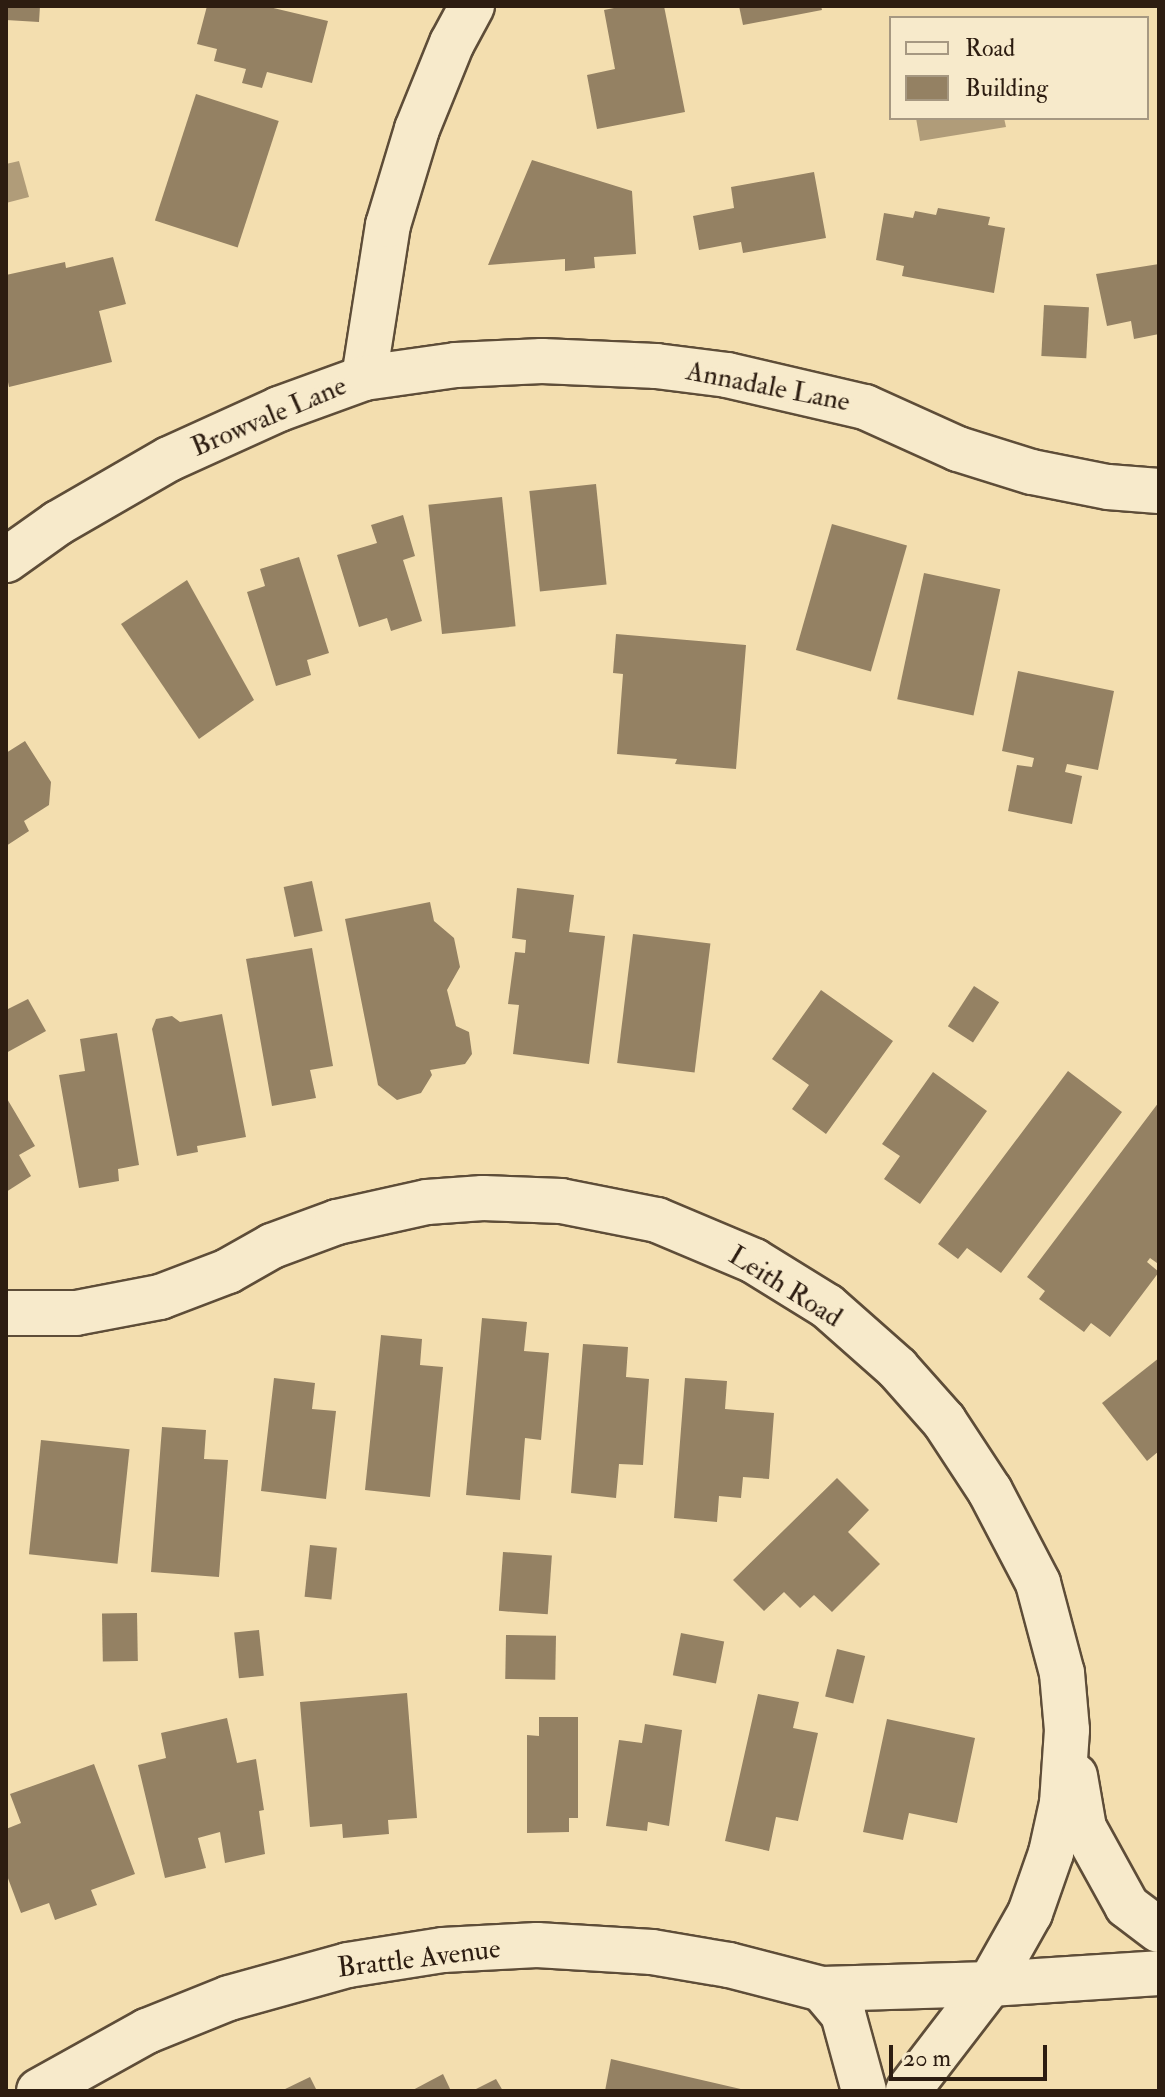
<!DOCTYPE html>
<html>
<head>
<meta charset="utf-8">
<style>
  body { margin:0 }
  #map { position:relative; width:1165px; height:2097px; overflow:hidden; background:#f3deaf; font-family:"IM FELL Double Pica",serif }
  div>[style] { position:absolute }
  .water>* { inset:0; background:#b09c79 }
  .building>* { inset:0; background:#948163; transform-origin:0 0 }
  .roads { filter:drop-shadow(2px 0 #5e4d38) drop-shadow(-2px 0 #5e4d38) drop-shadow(0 2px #5e4d38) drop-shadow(0 -2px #5e4d38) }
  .minor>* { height:44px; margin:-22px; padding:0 22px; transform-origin:22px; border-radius:22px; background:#f7eacb }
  span { translate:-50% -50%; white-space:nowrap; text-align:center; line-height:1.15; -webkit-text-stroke:8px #f7eacb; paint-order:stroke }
  .street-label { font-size:28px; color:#2d1d11 }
  .frame { position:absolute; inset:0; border:8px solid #2d1d11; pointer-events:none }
  .legend { position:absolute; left:889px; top:16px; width:260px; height:104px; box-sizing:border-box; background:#f7eacb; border:2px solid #a69881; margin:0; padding:10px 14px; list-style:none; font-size:24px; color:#2d1d11 }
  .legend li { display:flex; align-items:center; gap:16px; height:40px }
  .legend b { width:40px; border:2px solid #a69881 }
  .scale { position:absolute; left:889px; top:2045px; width:158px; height:36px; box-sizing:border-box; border:4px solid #2d1d11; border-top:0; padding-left:10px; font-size:24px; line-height:28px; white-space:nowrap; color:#2d1d11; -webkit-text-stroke:6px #f7eacb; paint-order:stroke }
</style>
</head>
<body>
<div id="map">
  <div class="water">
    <i style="clip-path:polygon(916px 118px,1004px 118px,1006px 127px,920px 141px)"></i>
    <i style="clip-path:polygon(19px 161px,29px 197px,6px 203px,6px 164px)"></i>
  </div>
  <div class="building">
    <i style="clip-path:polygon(6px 6px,40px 6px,39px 22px,6px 20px)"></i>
    <i style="clip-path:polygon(207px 6px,265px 6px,328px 21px,312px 83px,267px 72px,262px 88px,242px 83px,246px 69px,214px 61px,217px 49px,197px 44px)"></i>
    <i style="clip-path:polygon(624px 6px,664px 6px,685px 112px,597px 129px,587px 75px,615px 69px,604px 10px)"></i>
    <i style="clip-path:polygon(739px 6px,821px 6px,822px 10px,743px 25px)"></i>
    <i style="left:196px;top:94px;width:87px;height:133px;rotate:18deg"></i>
    <i style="clip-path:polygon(532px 160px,632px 191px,636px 254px,594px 257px,595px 268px,565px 271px,565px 259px,488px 265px)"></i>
    <i style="clip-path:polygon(814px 172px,826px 238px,743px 253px,741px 242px,699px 250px,693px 216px,734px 208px,731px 187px)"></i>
    <i style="clip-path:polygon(938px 208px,990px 217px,988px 225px,1005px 228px,994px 293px,902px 276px,904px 266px,876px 260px,884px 213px,913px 218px,915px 211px,936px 215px)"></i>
    <i style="clip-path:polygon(113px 257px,126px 304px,99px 311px,112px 362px,9px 387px,6px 372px,6px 275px,65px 262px,66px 268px)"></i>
    <i style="clip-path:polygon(1159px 264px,1159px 334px,1134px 339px,1131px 321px,1107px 326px,1096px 274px)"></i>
    <i style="left:1044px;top:305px;width:45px;height:51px;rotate:3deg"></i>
    <i style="left:596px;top:484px;width:101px;height:67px;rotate:84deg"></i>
    <i style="left:502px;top:497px;width:130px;height:74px;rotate:84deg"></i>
    <i style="clip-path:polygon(403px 515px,415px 556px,403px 560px,422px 621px,391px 631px,387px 618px,359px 627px,337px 555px,377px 543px,371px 525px)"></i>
    <i style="left:832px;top:524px;width:78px;height:131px;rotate:16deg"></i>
    <i style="clip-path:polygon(299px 557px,329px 653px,307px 660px,311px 675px,276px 686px,247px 592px,265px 586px,260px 569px)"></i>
    <i style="left:924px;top:573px;width:78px;height:129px;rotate:12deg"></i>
    <i style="clip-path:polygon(187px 580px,254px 700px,199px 739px,121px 624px)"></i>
    <i style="clip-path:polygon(616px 634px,746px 645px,736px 769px,675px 764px,677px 759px,617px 754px,623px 674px,613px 673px)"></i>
    <i style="clip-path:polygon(1018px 671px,1114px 691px,1098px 770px,1067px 764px,1065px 772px,1082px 776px,1072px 824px,1008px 811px,1017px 765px,1032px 767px,1034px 758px,1002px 751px)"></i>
    <i style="clip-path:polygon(25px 741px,51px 782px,49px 805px,24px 821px,29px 831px,6px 846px,6px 753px)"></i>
    <i style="left:312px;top:881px;width:51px;height:29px;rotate:78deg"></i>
    <i style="clip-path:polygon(517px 888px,574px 895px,569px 932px,605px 936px,589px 1064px,513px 1054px,519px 1005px,508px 1004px,515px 952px,525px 953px,526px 940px,512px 938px)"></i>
    <i style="clip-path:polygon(430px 902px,434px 921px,454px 938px,460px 967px,447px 990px,456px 1026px,469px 1032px,472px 1054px,465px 1064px,430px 1070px,432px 1075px,421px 1093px,397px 1100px,378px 1085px,345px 919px)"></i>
    <i style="left:633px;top:934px;width:78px;height:130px;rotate:7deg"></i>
    <i style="clip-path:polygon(312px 948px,333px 1066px,310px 1070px,316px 1098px,272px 1106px,246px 959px)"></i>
    <i style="left:974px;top:986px;width:30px;height:48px;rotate:33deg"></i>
    <i style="clip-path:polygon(821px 990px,893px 1041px,826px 1134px,792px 1109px,809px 1085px,772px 1059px)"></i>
    <i style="clip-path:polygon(28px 999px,46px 1031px,6px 1053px,6px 1010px)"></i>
    <i style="clip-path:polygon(222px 1014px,246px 1137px,197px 1146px,198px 1152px,177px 1156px,152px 1029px,156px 1019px,172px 1016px,180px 1022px)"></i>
    <i style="clip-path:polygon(117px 1033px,139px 1165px,118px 1169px,119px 1181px,79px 1188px,59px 1075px,85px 1071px,80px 1039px)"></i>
    <i style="clip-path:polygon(1068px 1071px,1122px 1112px,1001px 1273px,967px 1248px,958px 1259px,938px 1244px)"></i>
    <i style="clip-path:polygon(933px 1072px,987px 1111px,920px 1204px,884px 1179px,900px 1156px,882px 1144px)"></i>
    <i style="clip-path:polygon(6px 1097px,35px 1146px,19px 1155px,31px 1176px,6px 1192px)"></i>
    <i style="clip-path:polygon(1159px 1102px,1159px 1260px,1157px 1263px,1150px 1258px,1147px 1262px,1159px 1272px,1110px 1337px,1091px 1323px,1084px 1332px,1039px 1299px,1045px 1291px,1027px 1277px)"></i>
    <i style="clip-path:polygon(482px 1318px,527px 1322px,524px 1351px,549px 1353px,541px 1440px,525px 1438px,520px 1500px,466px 1495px)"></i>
    <i style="clip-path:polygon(381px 1335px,422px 1339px,420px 1365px,443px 1367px,430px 1497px,365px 1490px)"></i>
    <i style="clip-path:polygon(583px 1344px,628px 1347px,626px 1377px,649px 1379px,643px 1465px,619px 1464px,616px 1498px,571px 1493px)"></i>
    <i style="clip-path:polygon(1159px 1358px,1159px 1451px,1147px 1461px,1102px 1403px)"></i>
    <i style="clip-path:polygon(274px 1378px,315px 1383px,312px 1409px,336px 1411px,326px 1499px,261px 1491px)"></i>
    <i style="clip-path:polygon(685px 1378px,727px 1381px,725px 1409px,774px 1413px,769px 1479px,743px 1477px,741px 1498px,719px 1496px,717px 1522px,674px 1518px)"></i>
    <i style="clip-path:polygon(162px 1427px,206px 1430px,204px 1459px,228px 1460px,219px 1577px,151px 1572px)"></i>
    <i style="left:41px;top:1440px;width:89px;height:115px;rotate:6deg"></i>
    <i style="clip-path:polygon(837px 1478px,869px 1510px,848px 1532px,880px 1564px,832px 1612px,814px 1595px,800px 1608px,784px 1592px,764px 1611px,733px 1580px)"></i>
    <i style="left:310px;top:1545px;width:27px;height:52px;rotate:6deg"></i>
    <i style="left:503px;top:1552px;width:49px;height:59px;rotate:4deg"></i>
    <i style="left:137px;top:1613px;width:48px;height:35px;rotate:89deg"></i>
    <i style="left:259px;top:1630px;width:46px;height:25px;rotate:84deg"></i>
    <i style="left:681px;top:1633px;width:44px;height:43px;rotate:11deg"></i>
    <i style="left:506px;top:1635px;width:50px;height:44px;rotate:1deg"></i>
    <i style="left:837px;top:1649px;width:29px;height:49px;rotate:14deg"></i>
    <i style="clip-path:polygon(407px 1693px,417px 1818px,388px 1820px,389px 1834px,343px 1838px,342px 1824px,310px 1827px,300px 1702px)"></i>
    <i style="clip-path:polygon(758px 1694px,799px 1702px,793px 1728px,818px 1733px,798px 1821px,776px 1817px,769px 1851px,725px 1841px)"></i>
    <i style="clip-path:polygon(539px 1717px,578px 1717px,578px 1818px,569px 1818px,569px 1832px,527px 1833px,527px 1735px,539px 1736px)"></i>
    <i style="clip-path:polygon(227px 1718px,237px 1763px,256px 1759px,264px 1810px,259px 1811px,265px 1854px,225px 1863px,220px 1832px,198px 1838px,206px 1868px,165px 1878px,138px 1765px,166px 1758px,161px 1733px)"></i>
    <i style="clip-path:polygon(887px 1719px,975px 1738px,957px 1823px,909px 1813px,903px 1840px,863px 1832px)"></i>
    <i style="clip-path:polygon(645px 1724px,682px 1730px,669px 1826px,648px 1822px,647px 1831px,606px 1826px,619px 1740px,642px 1743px)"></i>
    <i style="clip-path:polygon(94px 1764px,135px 1874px,91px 1890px,97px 1905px,55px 1920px,49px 1903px,21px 1913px,6px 1873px,6px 1829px,21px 1823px,10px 1794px)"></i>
    <i style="clip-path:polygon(611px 2059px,745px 2090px,745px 2091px,605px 2091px)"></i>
    <i style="clip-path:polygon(443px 2074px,451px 2091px,411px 2091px)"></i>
    <i style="clip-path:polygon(310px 2077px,317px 2091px,281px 2091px)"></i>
    <i style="clip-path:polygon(496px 2079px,503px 2091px,472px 2091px)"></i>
  </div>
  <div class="roads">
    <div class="minor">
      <i style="left:364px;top:378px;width:155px;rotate:-81.1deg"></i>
      <i style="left:388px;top:225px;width:100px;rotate:-73.2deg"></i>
      <i style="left:417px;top:129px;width:93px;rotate:-67.9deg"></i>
      <i style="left:452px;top:43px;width:42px;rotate:-61.6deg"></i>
      <i style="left:6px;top:560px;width:64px;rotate:-35.4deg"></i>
      <i style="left:58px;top:523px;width:128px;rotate:-30deg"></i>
      <i style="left:169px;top:459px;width:121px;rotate:-24.4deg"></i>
      <i style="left:279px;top:409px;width:90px;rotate:-20deg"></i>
      <i style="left:364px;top:378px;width:93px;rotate:-8deg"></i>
      <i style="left:456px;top:365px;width:86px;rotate:-2.7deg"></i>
      <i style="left:542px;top:361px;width:114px;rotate:2.5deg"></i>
      <i style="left:656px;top:366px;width:72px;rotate:7.2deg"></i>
      <i style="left:727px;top:375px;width:142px;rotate:13.1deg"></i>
      <i style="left:865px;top:407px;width:102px;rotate:24.3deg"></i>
      <i style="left:958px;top:449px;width:77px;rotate:17.3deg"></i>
      <i style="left:1032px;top:472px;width:77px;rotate:11.2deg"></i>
      <i style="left:1108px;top:487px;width:51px;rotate:4.5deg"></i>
      <i style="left:6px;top:1313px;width:70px"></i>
      <i style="left:76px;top:1313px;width:86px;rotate:-10.8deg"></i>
      <i style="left:160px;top:1297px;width:73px;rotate:-20.9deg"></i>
      <i style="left:228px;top:1271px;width:51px;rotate:-29.6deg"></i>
      <i style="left:272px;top:1246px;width:69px;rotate:-20.3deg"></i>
      <i style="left:337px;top:1222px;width:92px;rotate:-12.5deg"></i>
      <i style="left:427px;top:1202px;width:56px;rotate:-4.1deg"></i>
      <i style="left:483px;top:1198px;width:78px;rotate:2.2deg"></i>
      <i style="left:561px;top:1201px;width:98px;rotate:11.2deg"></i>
      <i style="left:657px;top:1220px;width:105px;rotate:22.9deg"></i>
      <i style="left:754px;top:1261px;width:86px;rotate:31.7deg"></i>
      <i style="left:827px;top:1306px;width:94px;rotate:41.5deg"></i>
      <i style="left:897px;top:1368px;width:71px;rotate:48.4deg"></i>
      <i style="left:944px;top:1421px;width:84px;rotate:56.7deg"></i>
      <i style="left:990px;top:1491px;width:104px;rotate:62.4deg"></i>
      <i style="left:1038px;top:1583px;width:93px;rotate:75.1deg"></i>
      <i style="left:1062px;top:1673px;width:57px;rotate:85deg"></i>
      <i style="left:1067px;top:1730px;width:73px;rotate:93.9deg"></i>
      <i style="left:1062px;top:1803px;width:51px;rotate:102.4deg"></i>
      <i style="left:1051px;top:1853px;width:64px;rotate:109.3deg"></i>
      <i style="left:1030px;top:1913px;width:81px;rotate:119.4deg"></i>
      <i style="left:990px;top:1984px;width:135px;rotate:127.5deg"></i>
      <i style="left:1075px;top:1776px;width:53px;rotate:80.2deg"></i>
      <i style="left:1084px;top:1828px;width:89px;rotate:61.1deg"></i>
      <i style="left:1127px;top:1906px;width:40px;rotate:37deg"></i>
      <i style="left:822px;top:1989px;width:33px;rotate:50deg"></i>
      <i style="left:843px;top:2014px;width:80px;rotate:74.7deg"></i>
      <i style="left:39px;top:2091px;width:124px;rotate:-29.1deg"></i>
      <i style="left:147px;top:2031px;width:88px;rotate:-21.9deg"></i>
      <i style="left:229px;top:1998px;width:123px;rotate:-15.5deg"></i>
      <i style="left:348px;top:1965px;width:96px;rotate:-9deg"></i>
      <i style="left:443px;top:1950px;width:94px;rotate:-3deg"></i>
      <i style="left:537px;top:1945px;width:115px;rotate:3.5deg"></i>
      <i style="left:652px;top:1952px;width:78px;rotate:9.6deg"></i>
      <i style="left:729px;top:1965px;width:96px;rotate:14.5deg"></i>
      <i style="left:822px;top:1989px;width:168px;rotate:-1.7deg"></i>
      <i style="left:990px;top:1984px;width:169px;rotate:-3.7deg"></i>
    </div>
  </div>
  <div class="street-label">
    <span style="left:768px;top:387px;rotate:11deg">Annadale Lane</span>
    <span style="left:269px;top:417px;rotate:-23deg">Browvale Lane</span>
    <span style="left:785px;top:1287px;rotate:32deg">Leith Road</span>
    <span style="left:419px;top:1959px;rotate:-7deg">Brattle Avenue</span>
  </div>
  <div class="frame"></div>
  <ul class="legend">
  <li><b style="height:10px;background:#f7eacb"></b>Road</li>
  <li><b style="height:22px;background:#948163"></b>Building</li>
  </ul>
  <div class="scale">20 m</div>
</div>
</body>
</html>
